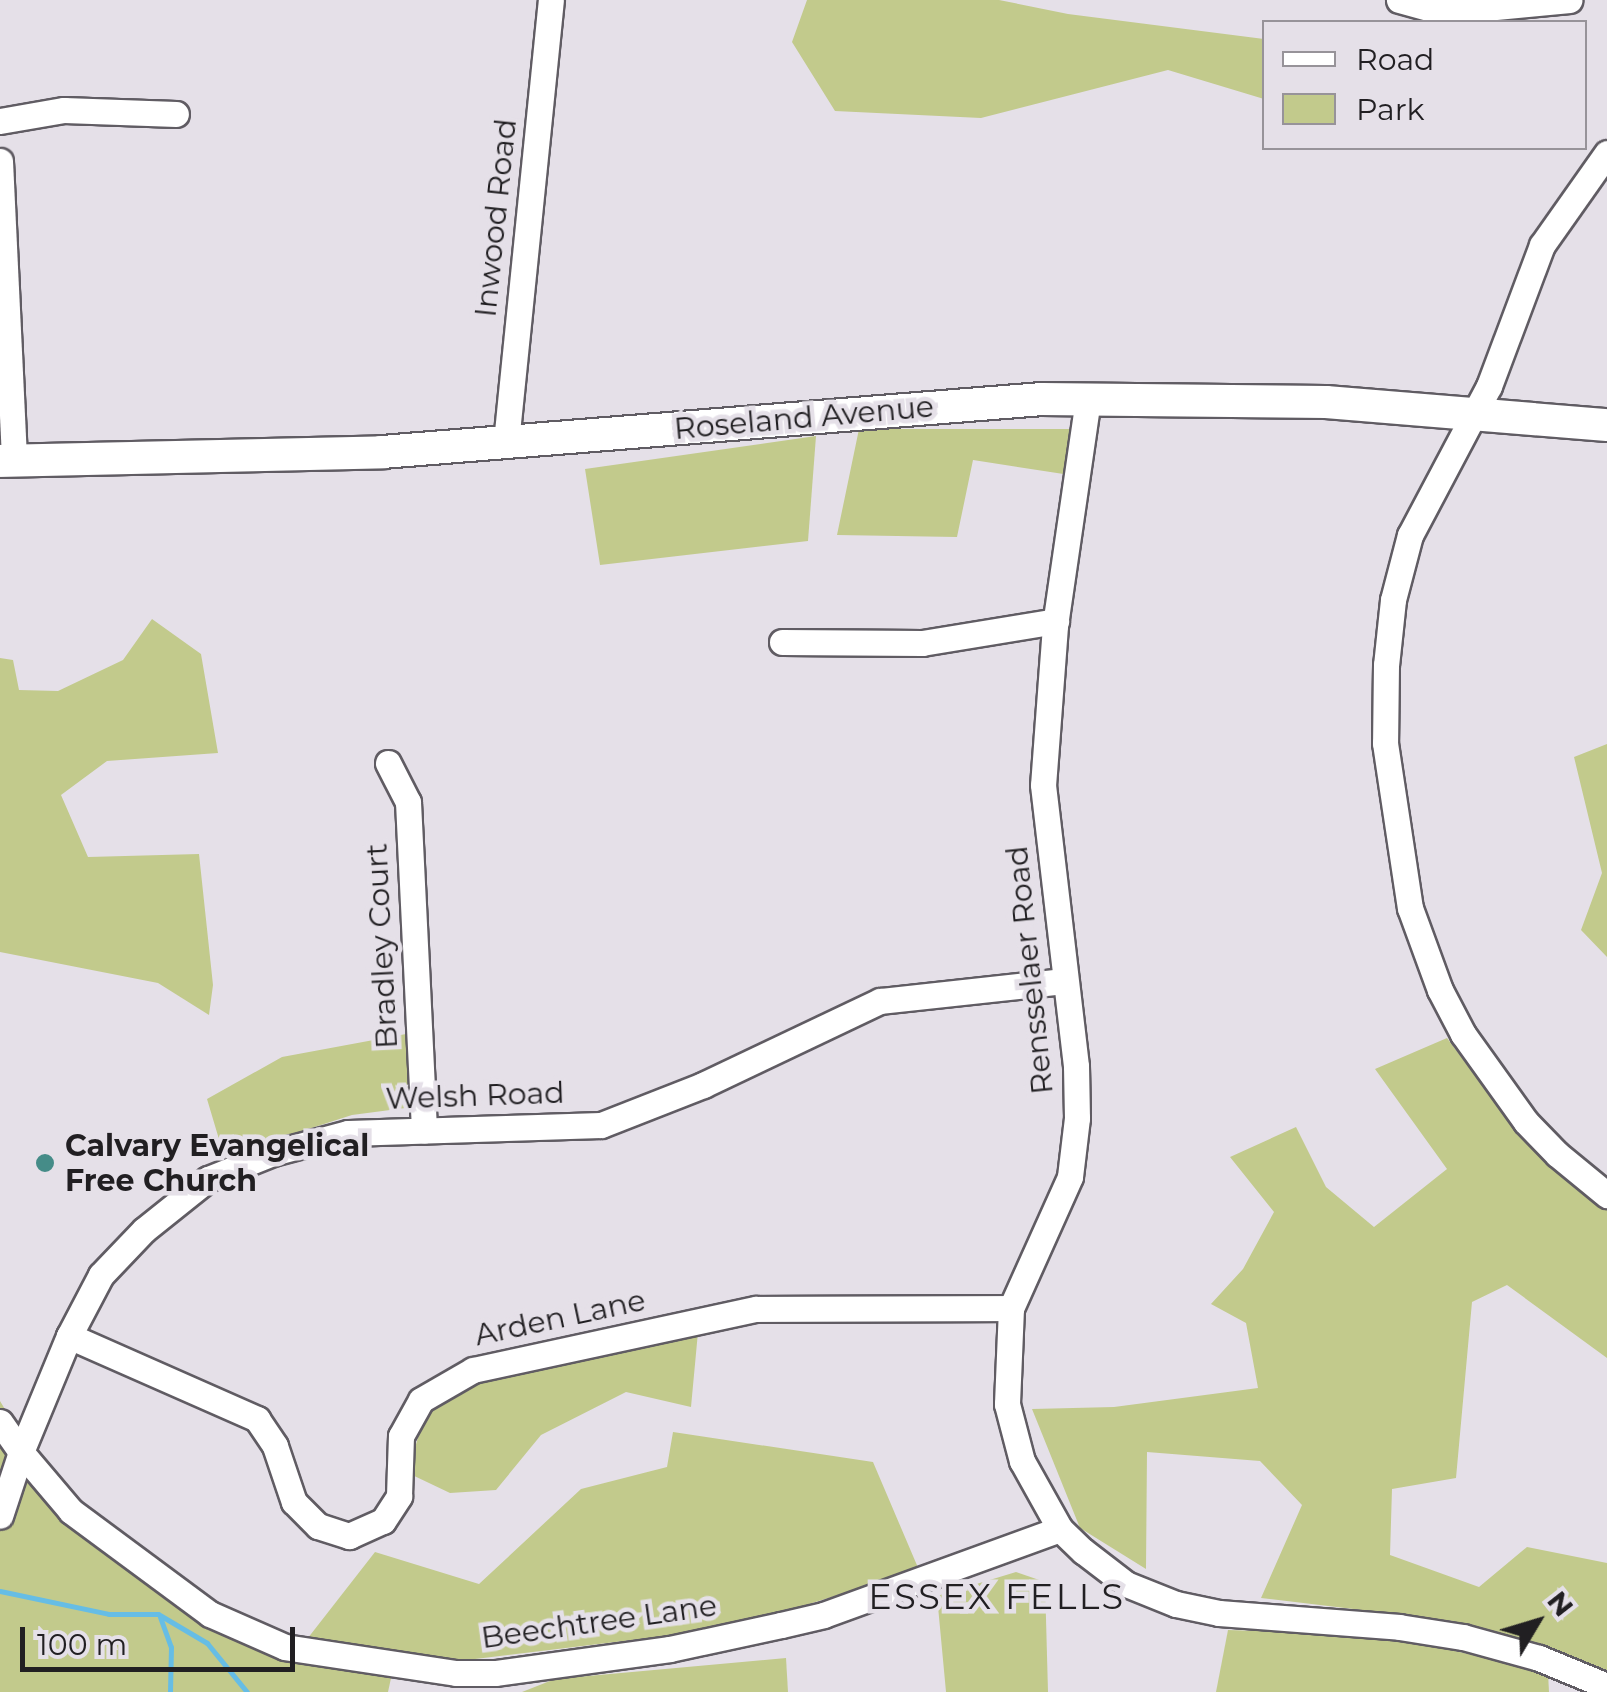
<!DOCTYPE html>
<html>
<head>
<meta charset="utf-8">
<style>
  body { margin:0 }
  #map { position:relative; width:1607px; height:1692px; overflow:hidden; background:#e5e0e8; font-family:Montserrat,sans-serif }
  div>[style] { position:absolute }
  .green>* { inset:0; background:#c2ca8c }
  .stream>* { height:5px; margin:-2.5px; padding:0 2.5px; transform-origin:2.5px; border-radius:2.5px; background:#66bde5 }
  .roads { filter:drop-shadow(2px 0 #605c63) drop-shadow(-2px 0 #605c63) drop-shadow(0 2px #605c63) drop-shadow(0 -2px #605c63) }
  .minor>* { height:25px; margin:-12.5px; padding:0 12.5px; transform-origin:12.5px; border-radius:12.5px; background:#fff }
  .major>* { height:32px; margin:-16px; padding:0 16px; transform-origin:16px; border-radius:16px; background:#fff }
  .dots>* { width:28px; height:28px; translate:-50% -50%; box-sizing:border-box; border:5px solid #e5e0e8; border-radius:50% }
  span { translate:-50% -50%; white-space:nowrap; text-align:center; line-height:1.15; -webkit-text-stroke:9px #e5e0e8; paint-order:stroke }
  .street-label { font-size:30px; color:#211f22 }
  .poi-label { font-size:30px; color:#211f22; font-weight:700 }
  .left { translate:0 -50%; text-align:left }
  .quarter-label { font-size:35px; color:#211f22; letter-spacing:2.5px }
  .legend { position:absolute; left:1262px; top:20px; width:325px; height:130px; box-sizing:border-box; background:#e5e0e8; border:2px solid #979399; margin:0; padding:12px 18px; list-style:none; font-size:30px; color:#211f22 }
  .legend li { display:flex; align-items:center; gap:20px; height:50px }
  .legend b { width:50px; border:2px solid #979399 }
  .north { position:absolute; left:1487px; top:1572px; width:100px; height:100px; -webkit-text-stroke:8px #e5e0e8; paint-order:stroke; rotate:52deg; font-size:28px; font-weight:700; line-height:40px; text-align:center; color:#211f22 }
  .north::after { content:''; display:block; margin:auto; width:35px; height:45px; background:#211f22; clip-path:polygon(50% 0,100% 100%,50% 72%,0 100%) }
  .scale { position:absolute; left:20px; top:1627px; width:275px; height:45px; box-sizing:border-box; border:5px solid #211f22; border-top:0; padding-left:12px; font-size:30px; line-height:35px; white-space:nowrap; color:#211f22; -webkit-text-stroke:8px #e5e0e8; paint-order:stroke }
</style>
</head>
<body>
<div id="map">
  <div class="green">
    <i style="clip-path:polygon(807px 0,999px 0,1068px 14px,1264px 39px,1264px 99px,1168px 70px,981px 118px,835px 111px,792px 42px)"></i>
    <i style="clip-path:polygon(859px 429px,1077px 429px,1070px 475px,973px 460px,957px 537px,837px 535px)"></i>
    <i style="clip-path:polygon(816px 436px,808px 541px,600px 565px,585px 469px)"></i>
    <i style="clip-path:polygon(152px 619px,201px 654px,218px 753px,107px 761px,61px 795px,88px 857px,199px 854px,213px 985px,209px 1015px,158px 983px,0 952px,0 658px,13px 660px,19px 690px,58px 691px,123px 660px)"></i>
    <i style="clip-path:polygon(1607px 744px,1607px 957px,1581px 930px,1602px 873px,1574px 757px)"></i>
    <i style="clip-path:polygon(406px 1034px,413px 1107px,352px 1115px,224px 1156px,207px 1099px,282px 1057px)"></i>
    <i style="clip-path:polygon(1447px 1038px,1510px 1122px,1607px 1208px,1607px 1358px,1507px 1285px,1472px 1302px,1456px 1478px,1392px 1489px,1390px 1555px,1479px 1587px,1527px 1547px,1607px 1563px,1607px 1677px,1453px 1621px,1261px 1598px,1302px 1505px,1260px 1461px,1147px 1452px,1146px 1569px,1080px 1528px,1032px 1409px,1114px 1407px,1258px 1388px,1246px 1323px,1211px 1304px,1243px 1269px,1274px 1212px,1230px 1157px,1296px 1127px,1326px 1187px,1374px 1227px,1447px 1169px,1375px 1069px)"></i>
    <i style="clip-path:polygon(698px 1332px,691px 1407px,626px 1392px,541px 1435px,496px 1490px,450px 1493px,408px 1473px,427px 1405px,520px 1365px)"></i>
    <i style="clip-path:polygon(0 1401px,61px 1502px,297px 1652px,375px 1552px,479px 1584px,581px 1489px,667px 1467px,673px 1432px,873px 1462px,919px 1570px,731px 1628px,393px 1669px,388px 1692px,0 1692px)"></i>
    <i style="clip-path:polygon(1016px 1572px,1045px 1582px,1048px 1692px,946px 1692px,937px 1596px)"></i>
    <i style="clip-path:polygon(1228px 1630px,1388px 1635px,1548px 1673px,1549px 1692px,1216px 1692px)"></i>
    <i style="clip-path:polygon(786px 1658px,788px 1692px,522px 1692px,555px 1679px)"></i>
  </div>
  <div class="stream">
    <i style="left:0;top:1591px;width:111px;rotate:11.9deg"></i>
    <i style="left:109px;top:1614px;width:49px"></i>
    <i style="left:158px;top:1614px;width:57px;rotate:30.6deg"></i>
    <i style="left:207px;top:1643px;width:63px;rotate:50.8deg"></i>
    <i style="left:160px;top:1617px;width:32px;rotate:70deg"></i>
    <i style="left:171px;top:1647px;width:45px;rotate:91.3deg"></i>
  </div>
  <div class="roads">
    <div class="minor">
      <i style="left:1399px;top:0;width:46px;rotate:15.3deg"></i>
      <i style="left:1443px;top:12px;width:127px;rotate:-5.4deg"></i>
      <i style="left:0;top:121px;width:65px;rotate:-9.8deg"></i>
      <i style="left:64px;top:110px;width:112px;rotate:2deg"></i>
      <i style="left:1607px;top:153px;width:113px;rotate:125.2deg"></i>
      <i style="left:1542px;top:245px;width:151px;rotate:110.6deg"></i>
      <i style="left:1489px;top:386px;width:169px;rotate:117.9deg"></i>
      <i style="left:1410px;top:535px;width:67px;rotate:104.7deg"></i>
      <i style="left:1393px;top:600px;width:65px;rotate:96.1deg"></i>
      <i style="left:1386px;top:665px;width:78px;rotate:90.7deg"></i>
      <i style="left:1385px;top:743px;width:167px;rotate:81.4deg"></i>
      <i style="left:1410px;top:908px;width:87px;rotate:69.9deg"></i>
      <i style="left:1440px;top:990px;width:50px;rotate:62.4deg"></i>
      <i style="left:1463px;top:1034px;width:108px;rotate:54.4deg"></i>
      <i style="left:1526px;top:1122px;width:45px;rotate:45.9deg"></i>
      <i style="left:1557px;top:1154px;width:65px;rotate:39.4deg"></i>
      <i style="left:0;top:161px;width:299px;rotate:87.3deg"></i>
      <i style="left:1088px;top:399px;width:229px;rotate:98.3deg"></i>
      <i style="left:1055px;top:626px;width:159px;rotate:94.3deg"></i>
      <i style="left:1043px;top:785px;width:283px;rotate:83.3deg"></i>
      <i style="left:1076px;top:1066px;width:52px;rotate:88.9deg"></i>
      <i style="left:1077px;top:1118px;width:59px;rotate:96.8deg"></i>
      <i style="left:1070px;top:1177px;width:144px;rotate:114.2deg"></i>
      <i style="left:1011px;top:1308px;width:96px;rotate:92.4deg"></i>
      <i style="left:1007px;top:1404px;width:59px;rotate:75.3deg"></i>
      <i style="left:1022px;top:1461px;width:78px;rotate:60.8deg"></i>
      <i style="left:1060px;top:1529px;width:32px;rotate:44deg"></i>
      <i style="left:1083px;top:1551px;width:54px;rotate:37.5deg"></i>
      <i style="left:1126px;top:1584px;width:54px;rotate:21.8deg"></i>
      <i style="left:1176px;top:1604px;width:44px;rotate:11.8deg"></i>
      <i style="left:1219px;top:1613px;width:181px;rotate:4.4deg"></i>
      <i style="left:1399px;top:1627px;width:65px;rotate:8.9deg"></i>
      <i style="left:1463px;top:1637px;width:79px;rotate:15.4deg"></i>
      <i style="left:1539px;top:1658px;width:74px;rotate:22.4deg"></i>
      <i style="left:506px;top:442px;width:444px;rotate:-84.2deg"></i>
      <i style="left:782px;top:642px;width:140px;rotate:0.4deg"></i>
      <i style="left:922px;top:643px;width:136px;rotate:-9.3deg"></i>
      <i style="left:388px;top:763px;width:44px;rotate:62.9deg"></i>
      <i style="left:408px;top:802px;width:329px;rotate:87.2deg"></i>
      <i style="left:69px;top:1336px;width:206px;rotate:23.8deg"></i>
      <i style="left:257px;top:1419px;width:32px;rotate:56deg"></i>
      <i style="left:275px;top:1446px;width:59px;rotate:71.3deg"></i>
      <i style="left:294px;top:1502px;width:34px;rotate:45deg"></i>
      <i style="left:318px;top:1526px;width:33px;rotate:18deg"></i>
      <i style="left:349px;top:1536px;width:37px;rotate:-24deg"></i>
      <i style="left:383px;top:1521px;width:30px;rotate:-57deg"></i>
      <i style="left:399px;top:1496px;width:60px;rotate:-88.1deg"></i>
      <i style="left:401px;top:1436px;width:41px;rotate:-60.9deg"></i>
      <i style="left:421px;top:1400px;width:60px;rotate:-30deg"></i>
      <i style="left:473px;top:1370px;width:289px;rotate:-12.2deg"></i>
      <i style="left:756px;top:1309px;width:255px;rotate:-0.2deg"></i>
      <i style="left:0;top:1422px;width:37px;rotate:55deg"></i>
      <i style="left:21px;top:1452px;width:67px;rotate:108.2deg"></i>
      <i style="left:1060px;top:1529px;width:251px;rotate:160deg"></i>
      <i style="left:824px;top:1615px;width:44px;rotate:166.9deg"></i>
      <i style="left:781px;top:1625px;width:114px;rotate:167.8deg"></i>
      <i style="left:670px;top:1649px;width:177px;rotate:172.2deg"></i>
      <i style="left:495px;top:1673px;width:39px;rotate:180deg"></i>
      <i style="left:456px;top:1673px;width:173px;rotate:-171.4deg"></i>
      <i style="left:285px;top:1647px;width:82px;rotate:-156.3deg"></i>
      <i style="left:210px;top:1614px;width:173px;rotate:-143.5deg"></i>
      <i style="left:71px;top:1511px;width:77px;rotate:-130.3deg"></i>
      <i style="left:21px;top:1452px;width:126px;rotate:-67.5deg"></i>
      <i style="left:69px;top:1336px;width:69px;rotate:-62.3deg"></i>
      <i style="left:101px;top:1275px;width:62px;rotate:-46.3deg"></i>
      <i style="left:144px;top:1230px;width:82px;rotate:-38.6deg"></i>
      <i style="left:208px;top:1179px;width:70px;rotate:-21.8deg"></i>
      <i style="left:273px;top:1153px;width:78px;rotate:-14.9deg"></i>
      <i style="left:348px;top:1133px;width:253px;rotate:-1.8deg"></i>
      <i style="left:601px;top:1125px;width:110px;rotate:-21.4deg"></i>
      <i style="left:703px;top:1085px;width:196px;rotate:-25.4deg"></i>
      <i style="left:880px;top:1001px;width:184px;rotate:-6.2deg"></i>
    </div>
    <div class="major">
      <i style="left:0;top:461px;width:382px;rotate:-1.3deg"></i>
      <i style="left:382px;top:452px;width:662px;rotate:-4.59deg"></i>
      <i style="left:1042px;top:399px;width:284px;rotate:0.6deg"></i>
      <i style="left:1326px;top:402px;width:282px;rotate:4.7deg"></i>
    </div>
  </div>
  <div class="dots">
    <i style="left:45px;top:1163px;background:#458c88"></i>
  </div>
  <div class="street-label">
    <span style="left:496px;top:218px;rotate:-84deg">Inwood Road</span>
    <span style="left:804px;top:418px;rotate:-5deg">Roseland Avenue</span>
    <span style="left:382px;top:946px;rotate:-93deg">Bradley Court</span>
    <span style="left:1030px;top:970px;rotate:-96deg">Rensselaer Road</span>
    <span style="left:475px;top:1096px;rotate:-2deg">Welsh Road</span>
    <span style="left:560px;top:1318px;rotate:-12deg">Arden Lane</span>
    <span style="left:599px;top:1622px;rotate:-8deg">Beechtree Lane</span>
  </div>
  <div class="poi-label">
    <span class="left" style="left:65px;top:1163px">Calvary Evangelical<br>Free Church</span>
  </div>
  <div class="quarter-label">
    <span style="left:997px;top:1597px">ESSEX FELLS</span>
  </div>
  <ul class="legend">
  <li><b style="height:12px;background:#fff"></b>Road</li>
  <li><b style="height:28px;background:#c2ca8c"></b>Park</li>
  </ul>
  <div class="north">N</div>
  <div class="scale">100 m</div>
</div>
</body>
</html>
